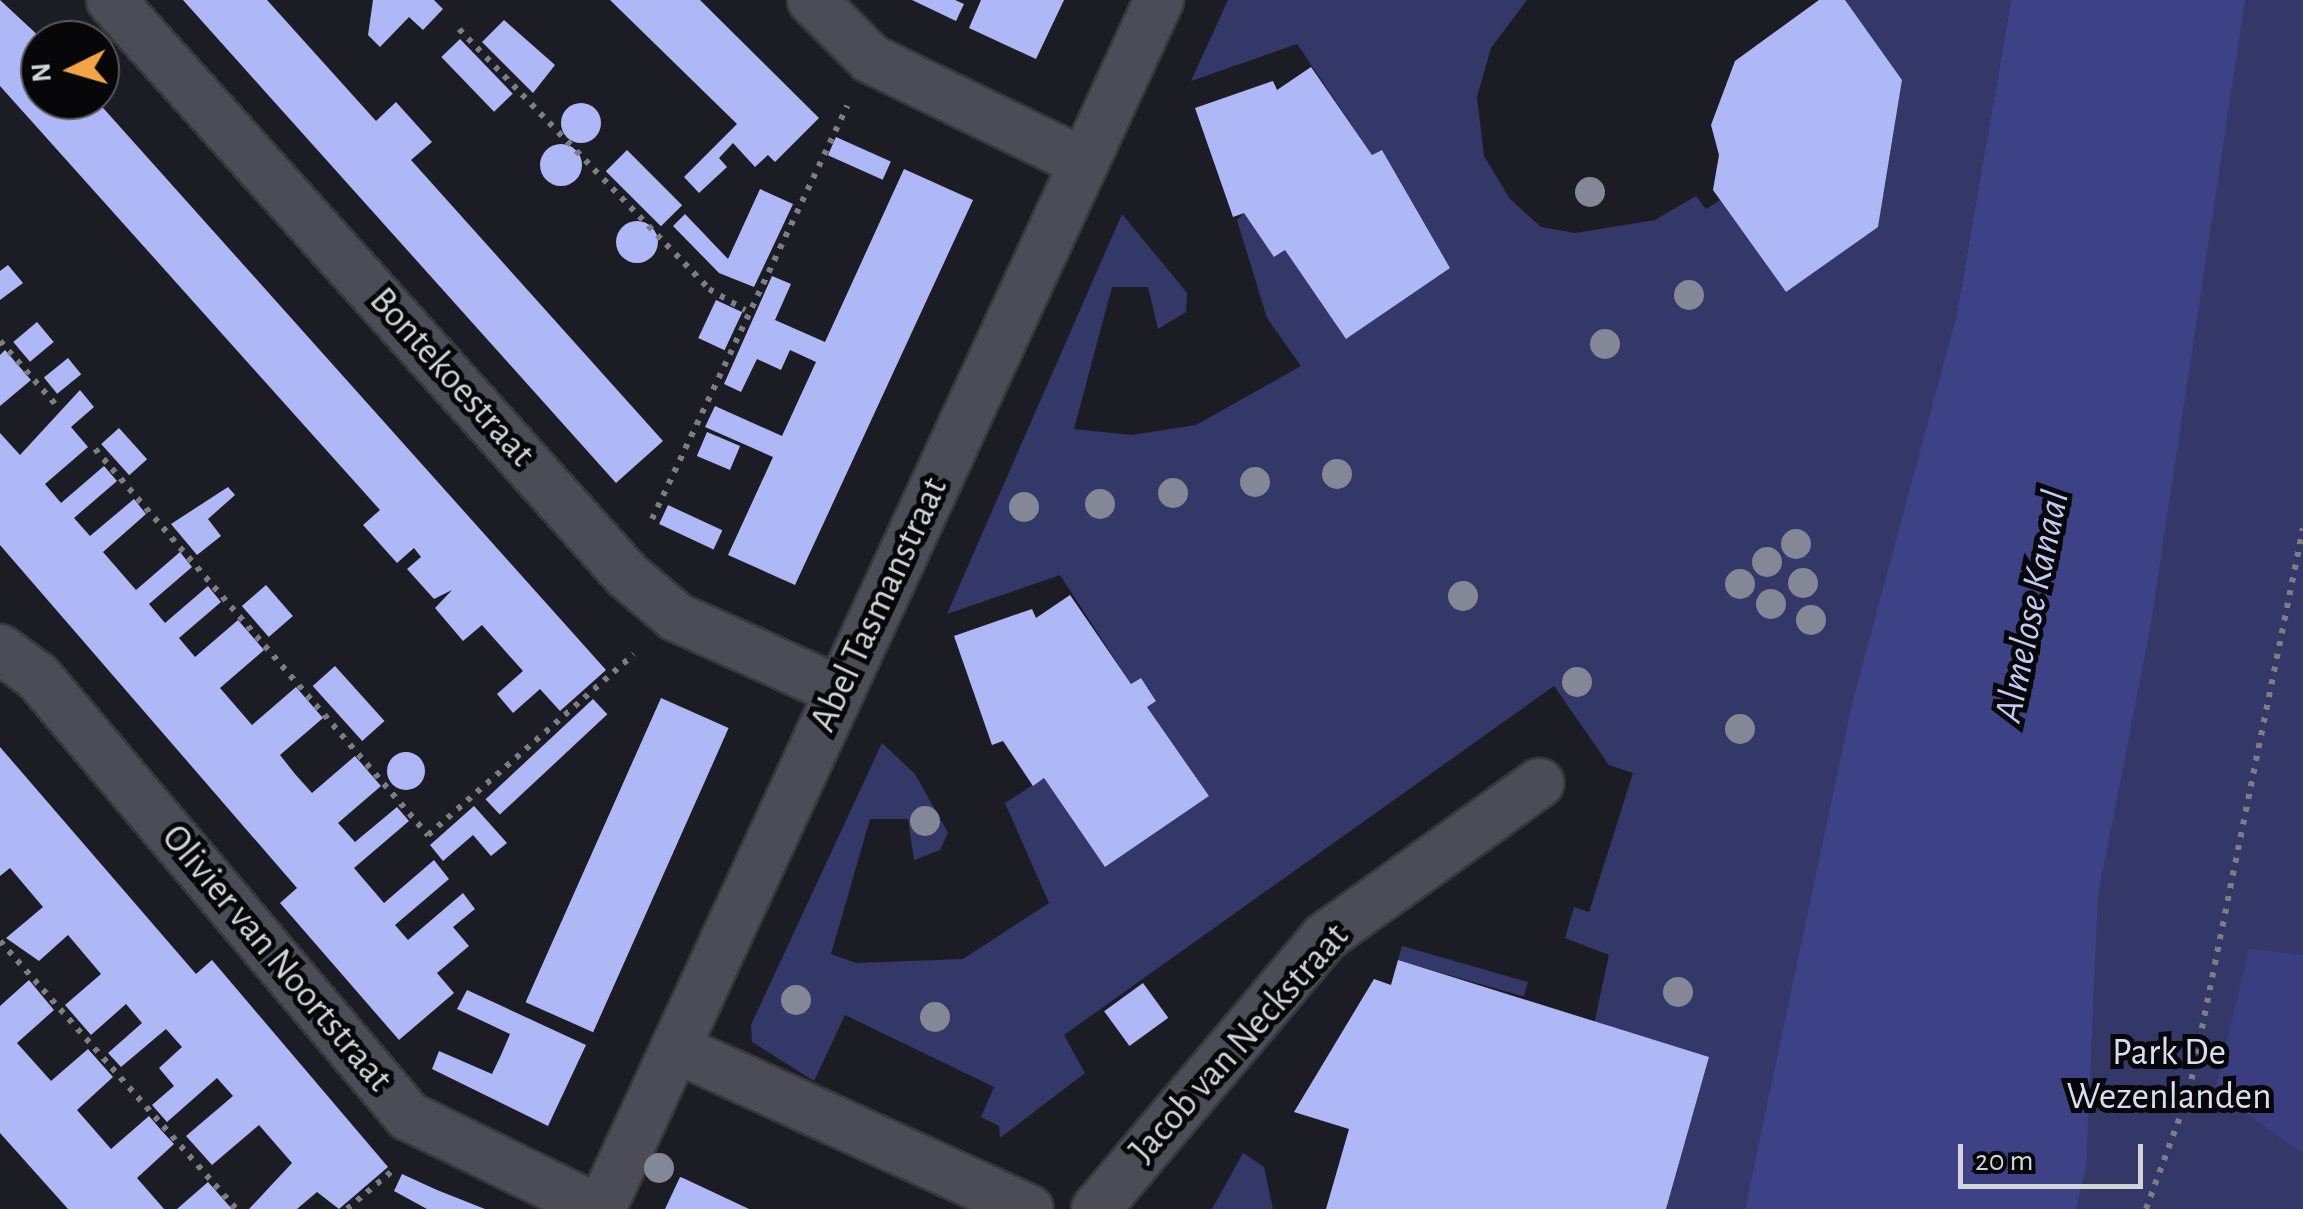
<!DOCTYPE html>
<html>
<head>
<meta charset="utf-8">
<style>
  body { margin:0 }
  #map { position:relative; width:2303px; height:1209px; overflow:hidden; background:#1c1d24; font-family:"Alegreya Sans",sans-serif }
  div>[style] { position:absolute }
  .green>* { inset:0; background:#333868; transform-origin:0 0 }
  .forest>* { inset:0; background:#3a3e81 }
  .water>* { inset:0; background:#3d4286 }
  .building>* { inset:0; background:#afb8f7; transform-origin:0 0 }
  .round { border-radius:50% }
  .path>* { height:6px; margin-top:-3px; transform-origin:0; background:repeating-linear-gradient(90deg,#7d7e84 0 5px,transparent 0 13px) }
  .roads { filter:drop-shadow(2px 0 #37383e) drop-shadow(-2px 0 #37383e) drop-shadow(0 2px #37383e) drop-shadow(0 -2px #37383e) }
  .street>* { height:48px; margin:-24px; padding:0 24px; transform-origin:24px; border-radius:24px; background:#4b4c55 }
  .trees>* { width:30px; height:30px; margin:-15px; border-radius:50%; background:#848795 }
  span { translate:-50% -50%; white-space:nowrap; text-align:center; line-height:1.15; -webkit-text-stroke:10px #07070a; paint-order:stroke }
  .street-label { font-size:38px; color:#d3d4d9 }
  .park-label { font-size:38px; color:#d9ddf1 }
  .water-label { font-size:40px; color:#c2c9f2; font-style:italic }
  .north { position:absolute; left:20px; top:20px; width:100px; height:100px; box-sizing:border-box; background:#07070a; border:2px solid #59595d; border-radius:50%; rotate:265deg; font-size:28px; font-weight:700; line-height:40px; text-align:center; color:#d3d4d9 }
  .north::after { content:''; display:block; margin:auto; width:35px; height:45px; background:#f4a444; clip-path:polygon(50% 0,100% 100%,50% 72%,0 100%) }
  .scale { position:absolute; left:1958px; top:1144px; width:185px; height:45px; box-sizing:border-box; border:5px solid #d3d4d9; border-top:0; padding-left:12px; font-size:30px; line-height:35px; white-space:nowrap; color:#d3d4d9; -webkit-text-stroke:8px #07070a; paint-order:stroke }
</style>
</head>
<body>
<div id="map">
  <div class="green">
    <i style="clip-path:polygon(1228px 0,1527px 0,1491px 48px,1477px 97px,1484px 156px,1510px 199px,1541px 227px,1575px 233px,1655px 220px,1696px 196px,1706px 209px,1720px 200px,1786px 292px,1878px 226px,1902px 80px,1845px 0,2011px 0,1956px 318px,1745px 1209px,1666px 1209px,1709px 1057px,1594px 1024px,1609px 955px,1565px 938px,1574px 907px,1589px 912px,1633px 773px,1609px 765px,1554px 686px,1064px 1035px,1085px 1073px,1000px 1138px,999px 1126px,981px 1117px,994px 1087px,845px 1015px,814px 1081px,752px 1042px,751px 1025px,882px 743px,915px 774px,948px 833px,940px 850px,914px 860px,908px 819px,870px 819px,831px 954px,856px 963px,963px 959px,1049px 903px,1005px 803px,1044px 778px,1105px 867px,1209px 796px,1147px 707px,1156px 700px,1141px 678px,1131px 684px,1060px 575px,947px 614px,1122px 214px,1187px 293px,1186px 312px,1158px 329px,1148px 287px,1112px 287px,1074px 429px,1131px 435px,1196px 425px,1301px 366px,1267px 318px,1237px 220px,1244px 213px,1275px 257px,1285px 250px,1346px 339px,1450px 268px,1382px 150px,1372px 155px,1297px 44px,1191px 81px)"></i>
    <i style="clip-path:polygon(2226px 0,2303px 0,2303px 1209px,2010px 1209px)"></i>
    <i style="left:1402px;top:946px;width:131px;height:15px;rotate:16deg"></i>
    <i style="clip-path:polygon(1243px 1153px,1264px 1167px,1273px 1209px,1212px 1209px)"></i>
  </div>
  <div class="forest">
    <i style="clip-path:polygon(2249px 949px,2303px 955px,2303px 1154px,2215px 1091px)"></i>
  </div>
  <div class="water">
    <i style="clip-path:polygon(2011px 0,2245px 0,2150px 629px,2098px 895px,2086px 1167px,2076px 1209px,1745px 1209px,1853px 700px,1956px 318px)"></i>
  </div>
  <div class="building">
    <i style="clip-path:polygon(0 0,43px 40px,40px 100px,96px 100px,606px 670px,560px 711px,540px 689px,513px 713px,497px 694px,523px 671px,482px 625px,463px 641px,435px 608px,452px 590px,434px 599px,407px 569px,421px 557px,414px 548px,397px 563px,363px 525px,380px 510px,0 86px)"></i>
    <i style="clip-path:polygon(183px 0,267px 0,376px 121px,396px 102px,432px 142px,411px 160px,663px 441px,616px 483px)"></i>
    <i style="clip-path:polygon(373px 0,434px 0,443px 9px,423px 30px,409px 17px,380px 47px,368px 35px)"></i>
    <i style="clip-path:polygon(610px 0,700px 0,819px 118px,775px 162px,768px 155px,755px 167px,733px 143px,719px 158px,727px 167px,699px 193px,684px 177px,737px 124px)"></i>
    <i style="clip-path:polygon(912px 0,955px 0,964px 4px,956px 21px)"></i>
    <i style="clip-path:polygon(981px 0,1064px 0,1036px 59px,969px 28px)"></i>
    <i style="clip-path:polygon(1819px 0,1845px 0,1902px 80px,1878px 227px,1786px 292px,1713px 190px,1719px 155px,1711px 125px,1735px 61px)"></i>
    <i style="clip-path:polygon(504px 20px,555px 65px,533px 93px,482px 42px)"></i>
    <i style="left:460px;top:39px;width:76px;height:26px;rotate:46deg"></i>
    <i style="clip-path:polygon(1311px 67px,1372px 155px,1382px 150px,1450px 268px,1346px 339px,1285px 250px,1274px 257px,1244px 213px,1233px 217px,1195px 108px,1273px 81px,1277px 90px)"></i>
    <i class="round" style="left:561px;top:103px;width:40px;height:40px"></i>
    <i style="left:836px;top:137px;width:60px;height:20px;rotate:24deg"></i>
    <i class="round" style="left:540px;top:144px;width:42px;height:42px"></i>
    <i style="left:627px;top:150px;width:78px;height:30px;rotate:45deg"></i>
    <i style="clip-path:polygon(904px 169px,973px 200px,795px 585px,728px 555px,773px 457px,705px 427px,715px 406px,782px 436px,816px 362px,790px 350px,781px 370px,757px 359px,741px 392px,724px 384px,772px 276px,791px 284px,775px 320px,825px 342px)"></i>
    <i style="clip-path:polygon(760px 189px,793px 204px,754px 287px,719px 273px,673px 226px,685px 214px,728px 259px)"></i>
    <i class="round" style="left:616px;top:221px;width:42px;height:42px"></i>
    <i style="clip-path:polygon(8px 265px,23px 283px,0 300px,0 271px)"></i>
    <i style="left:716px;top:300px;width:29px;height:42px;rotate:25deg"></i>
    <i style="left:37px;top:322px;width:26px;height:31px;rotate:50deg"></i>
    <i style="clip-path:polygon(5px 350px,31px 380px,0 406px,0 355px)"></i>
    <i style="left:68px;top:358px;width:21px;height:31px;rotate:51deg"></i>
    <i style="clip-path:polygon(80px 390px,94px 407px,71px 427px,88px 447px,45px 484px,61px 503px,104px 466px,117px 481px,74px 518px,90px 536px,134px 499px,146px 514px,103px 552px,136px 590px,180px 552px,192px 567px,149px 604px,165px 623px,208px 586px,221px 602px,179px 638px,195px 657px,238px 620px,264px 650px,220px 688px,252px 725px,296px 687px,323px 718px,280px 755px,295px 774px,312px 793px,355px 756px,381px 786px,338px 823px,355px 842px,397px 807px,409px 821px,354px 868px,384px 903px,434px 860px,449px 879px,395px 925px,408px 940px,463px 893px,475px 909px,453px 927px,469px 946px,437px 973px,454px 993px,399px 1040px,280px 903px,297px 888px,0 545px,0 433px,20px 455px)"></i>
    <i style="left:119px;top:428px;width:42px;height:24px;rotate:48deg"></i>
    <i style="left:707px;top:432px;width:36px;height:26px;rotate:23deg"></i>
    <i style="clip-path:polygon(228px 487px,235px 495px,208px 519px,221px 536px,197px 555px,171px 524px)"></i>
    <i style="left:668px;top:505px;width:60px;height:21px;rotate:25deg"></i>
    <i style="left:266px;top:585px;width:41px;height:32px;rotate:49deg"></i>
    <i style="clip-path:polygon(1070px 595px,1131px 684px,1141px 678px,1156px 701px,1147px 707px,1209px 796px,1105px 867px,1044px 778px,1033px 786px,1003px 741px,992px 745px,954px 636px,1032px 609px,1036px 618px)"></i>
    <i style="left:335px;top:666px;width:74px;height:30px;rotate:48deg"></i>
    <i style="left:661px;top:698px;width:74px;height:333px;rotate:24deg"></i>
    <i style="left:593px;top:699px;width:21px;height:147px;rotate:47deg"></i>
    <i style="clip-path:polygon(0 747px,196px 974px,212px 960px,388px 1167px,339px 1209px,317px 1192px,297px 1209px,249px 1209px,292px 1163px,259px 1125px,212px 1165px,186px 1136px,233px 1096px,217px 1078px,167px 1122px,152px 1105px,174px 1086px,159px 1068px,182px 1047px,166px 1029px,121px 1067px,108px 1053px,142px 1023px,126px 1004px,91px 1035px,65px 1005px,101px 974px,68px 935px,39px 961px,6px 938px,43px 907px,10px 868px,0 876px)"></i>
    <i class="round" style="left:387px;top:752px;width:38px;height:38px"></i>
    <i style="clip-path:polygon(474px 806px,507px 843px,491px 856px,473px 835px,443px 861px,430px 845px)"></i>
    <i style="clip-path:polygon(1398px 960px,1709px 1057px,1666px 1209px,1326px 1209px,1349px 1129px,1294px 1112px,1374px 979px,1391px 985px)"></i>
    <i style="clip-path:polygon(29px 980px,54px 1010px,17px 1043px,51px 1081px,88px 1049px,113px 1077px,77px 1110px,111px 1149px,149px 1116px,161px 1130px,174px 1144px,137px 1178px,164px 1209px,68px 1209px,0 1133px,0 1006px)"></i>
    <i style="left:1143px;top:983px;width:43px;height:48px;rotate:54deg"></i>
    <i style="clip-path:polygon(467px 990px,586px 1045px,548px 1126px,432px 1069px,439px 1051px,492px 1074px,501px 1055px,510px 1034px,457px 1009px)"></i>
    <i style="clip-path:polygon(402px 1174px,437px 1190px,485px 1209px,427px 1209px,394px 1191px)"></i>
    <i style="clip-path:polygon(680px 1177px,683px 1178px,749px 1209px,665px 1209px)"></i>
    <i style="clip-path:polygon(208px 1182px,232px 1209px,177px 1209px)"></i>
  </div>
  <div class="path">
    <i style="left:459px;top:29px;width:361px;rotate:46.1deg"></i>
    <i style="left:709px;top:289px;width:42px;rotate:30.3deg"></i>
    <i style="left:0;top:341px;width:85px;rotate:48.8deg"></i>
    <i style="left:95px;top:449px;width:510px;rotate:49.22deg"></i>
    <i style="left:428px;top:835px;width:274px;rotate:-41.3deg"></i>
    <i style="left:652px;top:519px;width:457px;rotate:-64.7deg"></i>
    <i style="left:0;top:941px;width:357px;rotate:48.6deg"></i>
    <i style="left:347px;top:1209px;width:59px;rotate:-40.2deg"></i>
    <i style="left:2146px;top:1209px;width:125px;rotate:-69.8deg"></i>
    <i style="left:2189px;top:1092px;width:575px;rotate:-78.57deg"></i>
  </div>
  <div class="roads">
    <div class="street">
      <i style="left:111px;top:0;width:773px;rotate:48.1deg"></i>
      <i style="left:627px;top:575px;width:65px;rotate:40.6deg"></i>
      <i style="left:676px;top:617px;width:180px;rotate:24.3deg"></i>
      <i style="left:812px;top:0;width:83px;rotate:45deg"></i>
      <i style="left:871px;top:59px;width:237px;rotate:26deg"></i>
      <i style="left:0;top:649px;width:47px;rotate:36.4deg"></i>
      <i style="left:38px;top:677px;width:574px;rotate:49.87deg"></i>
      <i style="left:408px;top:1116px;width:212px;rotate:26.1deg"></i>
      <i style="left:675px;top:1048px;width:389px;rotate:24.5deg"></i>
      <i style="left:601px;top:1209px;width:1332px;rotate:-65.22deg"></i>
      <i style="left:1096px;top:1209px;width:356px;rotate:-49.9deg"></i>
      <i style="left:1325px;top:937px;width:264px;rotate:-35.7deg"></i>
    </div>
  </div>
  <div class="trees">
    <i style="left:1590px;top:192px"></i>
    <i style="left:1689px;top:295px"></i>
    <i style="left:1605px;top:344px"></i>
    <i style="left:1337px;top:474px"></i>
    <i style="left:1255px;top:482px"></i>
    <i style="left:1173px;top:493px"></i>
    <i style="left:1100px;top:504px"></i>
    <i style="left:1024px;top:507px"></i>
    <i style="left:1796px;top:544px"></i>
    <i style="left:1767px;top:562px"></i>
    <i style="left:1803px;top:583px"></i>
    <i style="left:1740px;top:584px"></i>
    <i style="left:1463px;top:596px"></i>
    <i style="left:1771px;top:604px"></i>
    <i style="left:1811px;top:620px"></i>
    <i style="left:1577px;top:682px"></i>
    <i style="left:1740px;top:729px"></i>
    <i style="left:925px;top:821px"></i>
    <i style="left:1678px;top:992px"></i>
    <i style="left:796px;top:1000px"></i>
    <i style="left:935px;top:1017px"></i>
    <i style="left:659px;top:1168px"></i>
  </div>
  <div class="street-label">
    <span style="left:451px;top:378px;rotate:48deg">Bontekoestraat</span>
    <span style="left:880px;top:605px;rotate:-65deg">Abel Tasmanstraat</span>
    <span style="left:276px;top:959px;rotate:50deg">Olivier van Noortstraat</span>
    <span style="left:1240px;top:1044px;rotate:-48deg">Jacob van Neckstraat</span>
  </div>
  <div class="park-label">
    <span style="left:2169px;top:1076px">Park De<br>Wezenlanden</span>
  </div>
  <div class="water-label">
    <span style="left:2032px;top:606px;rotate:-78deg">Almelose Kanaal</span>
  </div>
  <div class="north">N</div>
  <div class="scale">20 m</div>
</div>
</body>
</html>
